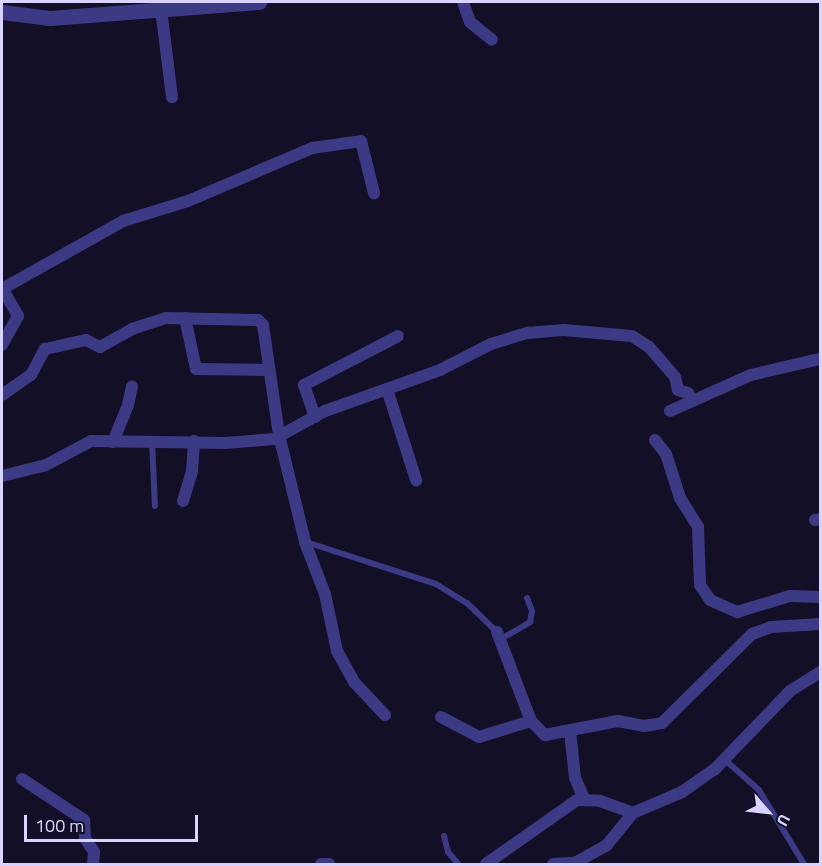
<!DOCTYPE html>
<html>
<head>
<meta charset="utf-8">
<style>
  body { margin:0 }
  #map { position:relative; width:822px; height:866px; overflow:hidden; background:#130f26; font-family:"Titillium Web",sans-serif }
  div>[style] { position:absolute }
  .service>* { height:6px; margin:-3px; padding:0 3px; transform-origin:3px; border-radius:3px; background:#3d3a85 }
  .minor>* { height:12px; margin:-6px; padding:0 6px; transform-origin:6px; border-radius:6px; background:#3d3a85 }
  .tertiary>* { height:15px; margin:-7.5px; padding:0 7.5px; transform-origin:7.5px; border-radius:7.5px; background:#3d3a85 }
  span { translate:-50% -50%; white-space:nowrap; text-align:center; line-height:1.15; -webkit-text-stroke:4.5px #130f26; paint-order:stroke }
  .frame { position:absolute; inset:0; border:3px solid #d9d4ff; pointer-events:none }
  .north { position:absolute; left:738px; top:782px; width:60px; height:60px; -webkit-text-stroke:4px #130f26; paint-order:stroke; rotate:118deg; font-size:16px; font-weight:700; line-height:24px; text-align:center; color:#d9d4ff }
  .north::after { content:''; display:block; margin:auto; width:21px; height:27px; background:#d9d4ff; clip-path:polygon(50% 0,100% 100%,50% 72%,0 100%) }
  .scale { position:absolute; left:24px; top:815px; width:174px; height:27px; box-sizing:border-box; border:3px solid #d9d4ff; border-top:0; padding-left:8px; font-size:18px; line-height:21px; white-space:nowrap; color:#d9d4ff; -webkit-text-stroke:4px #130f26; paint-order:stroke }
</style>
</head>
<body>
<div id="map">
  <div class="service">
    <i style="left:152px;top:441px;width:65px;rotate:87.4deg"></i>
    <i style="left:306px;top:542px;width:137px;rotate:17.9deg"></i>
    <i style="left:436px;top:584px;width:36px;rotate:32deg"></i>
    <i style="left:467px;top:603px;width:42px;rotate:44deg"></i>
    <i style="left:501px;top:639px;width:34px;rotate:-30deg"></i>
    <i style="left:530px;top:622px;width:11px;rotate:-80deg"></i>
    <i style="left:532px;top:611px;width:14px;rotate:-111deg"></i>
    <i style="left:724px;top:759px;width:47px;rotate:41.5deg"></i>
    <i style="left:759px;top:790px;width:87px;rotate:58.7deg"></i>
    <i style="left:444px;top:836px;width:16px;rotate:76deg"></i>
    <i style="left:448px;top:852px;width:16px;rotate:50deg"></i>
  </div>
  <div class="minor">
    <i style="left:463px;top:2px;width:21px;rotate:71deg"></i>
    <i style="left:470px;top:22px;width:28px;rotate:39deg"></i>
    <i style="left:161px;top:9px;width:89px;rotate:82.9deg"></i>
    <i style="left:2px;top:288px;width:32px;rotate:60deg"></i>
    <i style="left:18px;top:316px;width:33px;rotate:119deg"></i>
    <i style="left:2px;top:289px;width:139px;rotate:-29.3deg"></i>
    <i style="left:123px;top:221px;width:68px;rotate:-17.1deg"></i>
    <i style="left:188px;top:201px;width:135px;rotate:-23.1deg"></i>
    <i style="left:312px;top:148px;width:49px;rotate:-8.1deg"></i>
    <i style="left:361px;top:141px;width:54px;rotate:76deg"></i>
    <i style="left:185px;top:318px;width:52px;rotate:77.8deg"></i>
    <i style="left:196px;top:369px;width:73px;rotate:0.8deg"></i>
    <i style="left:387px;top:389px;width:96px;rotate:72.3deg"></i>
    <i style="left:2px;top:395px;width:35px;rotate:-35deg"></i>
    <i style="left:31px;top:375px;width:30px;rotate:-62deg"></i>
    <i style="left:45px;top:349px;width:42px;rotate:-12.4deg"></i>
    <i style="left:86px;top:340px;width:16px;rotate:27deg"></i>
    <i style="left:100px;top:347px;width:37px;rotate:-29deg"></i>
    <i style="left:132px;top:329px;width:36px;rotate:-18deg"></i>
    <i style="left:166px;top:318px;width:92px;rotate:1.2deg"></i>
    <i style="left:258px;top:320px;width:7px;rotate:45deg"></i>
    <i style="left:263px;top:325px;width:111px;rotate:81.7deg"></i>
    <i style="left:279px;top:435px;width:110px;rotate:76.3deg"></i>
    <i style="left:305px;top:542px;width:56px;rotate:69deg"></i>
    <i style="left:325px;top:594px;width:58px;rotate:78.1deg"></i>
    <i style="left:337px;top:651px;width:37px;rotate:61deg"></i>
    <i style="left:355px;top:683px;width:44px;rotate:46.8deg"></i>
    <i style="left:670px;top:411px;width:89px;rotate:-24deg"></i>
    <i style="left:751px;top:375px;width:71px;rotate:-13.1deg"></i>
    <i style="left:315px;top:417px;width:34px;rotate:-109deg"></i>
    <i style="left:304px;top:385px;width:106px;rotate:-27.5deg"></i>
    <i style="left:655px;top:440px;width:18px;rotate:52deg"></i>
    <i style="left:666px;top:454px;width:46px;rotate:72.3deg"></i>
    <i style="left:680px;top:498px;width:34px;rotate:58deg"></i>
    <i style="left:698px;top:527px;width:58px;rotate:88deg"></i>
    <i style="left:700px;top:585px;width:18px;rotate:56deg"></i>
    <i style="left:710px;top:600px;width:30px;rotate:24deg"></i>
    <i style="left:737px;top:612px;width:55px;rotate:-16.8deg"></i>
    <i style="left:790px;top:596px;width:30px;rotate:2deg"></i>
    <i style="left:113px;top:442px;width:40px;rotate:-68deg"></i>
    <i style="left:128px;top:405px;width:19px;rotate:-78deg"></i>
    <i style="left:2px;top:476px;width:45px;rotate:-14deg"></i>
    <i style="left:46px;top:465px;width:51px;rotate:-28.1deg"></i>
    <i style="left:91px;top:441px;width:134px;rotate:0.9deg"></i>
    <i style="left:225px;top:443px;width:49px;rotate:-4.7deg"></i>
    <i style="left:274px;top:439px;width:58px;rotate:-28.8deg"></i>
    <i style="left:325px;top:411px;width:122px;rotate:-19.6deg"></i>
    <i style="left:440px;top:370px;width:57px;rotate:-27deg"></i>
    <i style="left:491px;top:344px;width:39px;rotate:-17deg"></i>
    <i style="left:528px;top:333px;width:36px;rotate:-5deg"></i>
    <i style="left:564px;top:330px;width:68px;rotate:5deg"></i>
    <i style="left:632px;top:336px;width:20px;rotate:33deg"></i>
    <i style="left:649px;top:347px;width:40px;rotate:49deg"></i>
    <i style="left:675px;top:377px;width:13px;rotate:77deg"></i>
    <i style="left:678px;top:390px;width:10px;rotate:17deg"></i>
    <i style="left:688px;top:393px;width:9px;rotate:63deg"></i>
    <i style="left:183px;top:501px;width:31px;rotate:-73deg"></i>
    <i style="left:192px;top:471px;width:30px;rotate:-86deg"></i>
    <i style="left:815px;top:520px;width:5px;rotate:-11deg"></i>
    <i style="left:497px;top:632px;width:95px;rotate:69.1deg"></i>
    <i style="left:531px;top:721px;width:20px;rotate:45deg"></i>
    <i style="left:545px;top:735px;width:74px;rotate:-10.9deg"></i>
    <i style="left:618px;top:721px;width:26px;rotate:11deg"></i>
    <i style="left:644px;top:726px;width:18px;rotate:-9deg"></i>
    <i style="left:662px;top:723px;width:127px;rotate:-44.7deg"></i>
    <i style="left:752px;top:634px;width:20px;rotate:-20deg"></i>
    <i style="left:771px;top:627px;width:49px;rotate:-3.5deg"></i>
    <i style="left:441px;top:717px;width:43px;rotate:27.8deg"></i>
    <i style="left:479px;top:737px;width:54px;rotate:-17.1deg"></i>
    <i style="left:570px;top:731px;width:47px;rotate:83.9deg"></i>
    <i style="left:575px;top:778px;width:22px;rotate:66deg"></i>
    <i style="left:22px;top:779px;width:74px;rotate:33.5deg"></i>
    <i style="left:84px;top:820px;width:18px;rotate:87deg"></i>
    <i style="left:85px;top:838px;width:17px;rotate:57deg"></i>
    <i style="left:94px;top:852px;width:12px;rotate:95deg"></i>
    <i style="left:321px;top:864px;width:8px"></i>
    <i style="left:486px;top:864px;width:111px;rotate:-35.1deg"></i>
    <i style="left:577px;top:800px;width:23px;rotate:2deg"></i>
    <i style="left:600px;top:801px;width:35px;rotate:20deg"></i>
    <i style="left:553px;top:864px;width:22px;rotate:-3deg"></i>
    <i style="left:573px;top:864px;width:38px;rotate:-29deg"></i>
    <i style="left:606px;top:846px;width:43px;rotate:-50.7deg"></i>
    <i style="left:633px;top:813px;width:53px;rotate:-23.2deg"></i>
    <i style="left:682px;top:792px;width:39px;rotate:-35deg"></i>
    <i style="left:714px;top:770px;width:110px;rotate:-46.1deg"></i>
    <i style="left:790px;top:691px;width:36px;rotate:-32deg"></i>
  </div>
  <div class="tertiary">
    <i style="left:2px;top:12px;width:48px;rotate:7.1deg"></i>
    <i style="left:50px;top:18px;width:210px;rotate:-4.4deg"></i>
  </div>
  <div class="frame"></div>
  <div class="north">U</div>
  <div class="scale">100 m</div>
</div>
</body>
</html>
